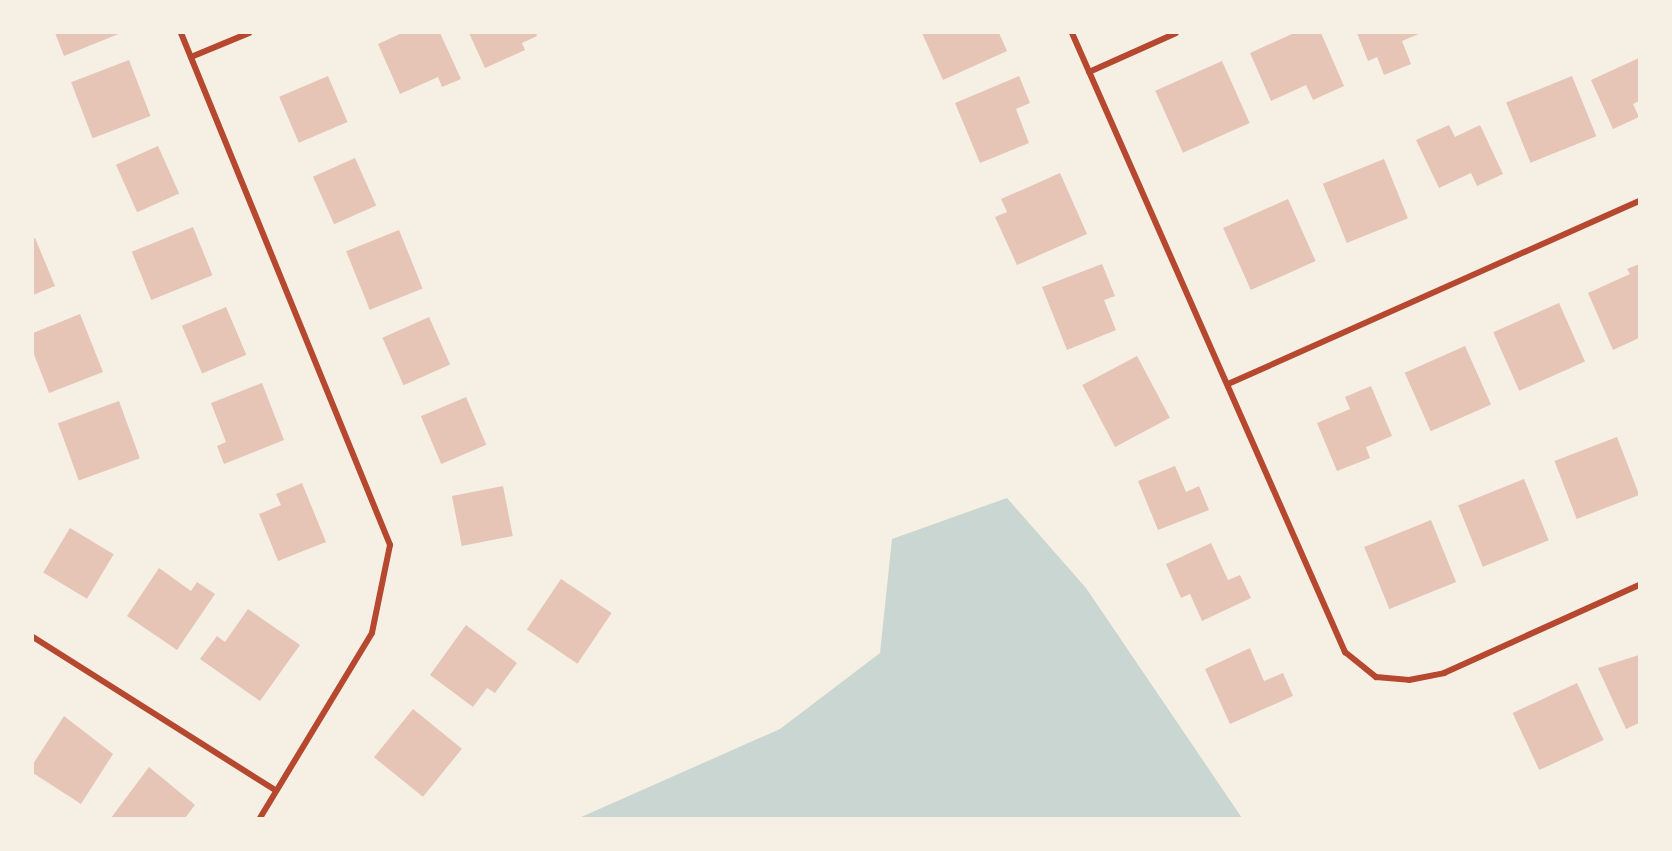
<!DOCTYPE html>
<html>
<head>
<meta charset="utf-8">
<style>
  body { margin:0 }
  #map { position:relative; width:1672px; height:851px; overflow:hidden; background:#f6efe4; font-family:"PT Sans Narrow",sans-serif }
  div>[style] { position:absolute }
  .water>* { inset:0; background:#c9d6d2 }
  .building>* { inset:0; background:#e6c5b7; transform-origin:0 0 }
  .minor>* { height:6px; margin:-3px; padding:0 3px; transform-origin:3px; border-radius:3px; background:#b5482f }
  span { translate:-50% -50%; white-space:nowrap; text-align:center; line-height:1.15; -webkit-text-stroke:4.5px #f6efe4; paint-order:stroke }
  .frame { position:absolute; inset:0; border:34px solid #f6efe4; pointer-events:none }
</style>
</head>
<body>
<div id="map">
  <div class="water">
    <i style="clip-path:polygon(1007px 498px,1086px 588px,1242px 818px,579px 818px,780px 729px,880px 653px,892px 539px)"></i>
  </div>
  <div class="building">
    <i style="clip-path:polygon(55px 33px,121px 33px,64px 56px)"></i>
    <i style="clip-path:polygon(402px 33px,440px 33px,461px 79px,442px 87px,438px 77px,400px 94px,378px 44px)"></i>
    <i style="clip-path:polygon(469px 33px,536px 33px,537px 36px,522px 43px,525px 50px,485px 68px)"></i>
    <i style="clip-path:polygon(922px 33px,999px 33px,1007px 51px,943px 80px)"></i>
    <i style="clip-path:polygon(1294px 33px,1321px 33px,1344px 86px,1313px 100px,1306px 85px,1271px 101px,1250px 53px)"></i>
    <i style="clip-path:polygon(1357px 33px,1421px 33px,1402px 41px,1411px 64px,1384px 75px,1377px 57px,1368px 61px)"></i>
    <i style="clip-path:polygon(1639px 58px,1639px 101px,1633px 104px,1639px 117px,1613px 129px,1591px 80px)"></i>
    <i style="left:129px;top:60px;width:60px;height:62px;rotate:69deg"></i>
    <i style="left:1222px;top:61px;width:68px;height:73px;rotate:66deg"></i>
    <i style="left:328px;top:76px;width:50px;height:53px;rotate:67deg"></i>
    <i style="clip-path:polygon(1019px 76px,1030px 103px,1016px 109px,1029px 143px,980px 163px,955px 103px)"></i>
    <i style="left:1572px;top:76px;width:65px;height:71px;rotate:68deg"></i>
    <i style="clip-path:polygon(1449px 125px,1455px 137px,1480px 125px,1503px 174px,1477px 186px,1471px 173px,1439px 188px,1416px 140px)"></i>
    <i style="left:158px;top:146px;width:52px;height:46px;rotate:66deg"></i>
    <i style="left:355px;top:158px;width:52px;height:46px;rotate:66deg"></i>
    <i style="left:1384px;top:159px;width:64px;height:66px;rotate:68deg"></i>
    <i style="clip-path:polygon(1060px 173px,1087px 234px,1017px 265px,995px 217px,1007px 212px,1001px 199px)"></i>
    <i style="left:1288px;top:199px;width:68px;height:71px;rotate:66deg"></i>
    <i style="left:193px;top:227px;width:52px;height:66px;rotate:68deg"></i>
    <i style="left:399px;top:230px;width:63px;height:57px;rotate:68deg"></i>
    <i style="clip-path:polygon(35px 238px,55px 286px,33px 295px,33px 239px)"></i>
    <i style="clip-path:polygon(1102px 264px,1115px 296px,1104px 300px,1116px 330px,1067px 350px,1042px 287px)"></i>
    <i style="clip-path:polygon(1639px 264px,1639px 338px,1613px 350px,1588px 293px,1630px 274px,1627px 269px)"></i>
    <i style="left:1559px;top:303px;width:64px;height:72px;rotate:66deg"></i>
    <i style="left:226px;top:307px;width:52px;height:48px;rotate:67deg"></i>
    <i style="clip-path:polygon(80px 314px,103px 372px,49px 393px,33px 352px,33px 333px)"></i>
    <i style="left:429px;top:317px;width:52px;height:51px;rotate:66deg"></i>
    <i style="left:1465px;top:346px;width:64px;height:66px;rotate:66deg"></i>
    <i style="left:1137px;top:356px;width:70px;height:62px;rotate:62deg"></i>
    <i style="clip-path:polygon(262px 383px,284px 440px,224px 464px,217px 446px,226px 442px,211px 403px)"></i>
    <i style="clip-path:polygon(1371px 386px,1392px 436px,1366px 447px,1370px 458px,1337px 471px,1317px 423px,1350px 409px,1345px 397px)"></i>
    <i style="left:466px;top:397px;width:52px;height:49px;rotate:67deg"></i>
    <i style="left:119px;top:401px;width:61px;height:65px;rotate:70deg"></i>
    <i style="left:1617px;top:437px;width:62px;height:67px;rotate:69deg"></i>
    <i style="clip-path:polygon(1175px 466px,1186px 492px,1199px 486px,1209px 510px,1158px 530px,1138px 481px)"></i>
    <i style="left:1524px;top:479px;width:66px;height:71px;rotate:68deg"></i>
    <i style="clip-path:polygon(302px 483px,326px 542px,278px 561px,259px 514px,281px 505px,276px 494px)"></i>
    <i style="left:503px;top:486px;width:51px;height:52px;rotate:79deg"></i>
    <i style="left:1431px;top:520px;width:67px;height:72px;rotate:68deg"></i>
    <i style="left:70px;top:528px;width:51px;height:52px;rotate:31deg"></i>
    <i style="clip-path:polygon(1211px 543px,1228px 580px,1240px 575px,1251px 598px,1202px 621px,1190px 594px,1181px 598px,1166px 564px)"></i>
    <i style="clip-path:polygon(159px 568px,191px 591px,197px 582px,215px 594px,177px 650px,127px 616px)"></i>
    <i style="left:561px;top:579px;width:61px;height:61px;rotate:34deg"></i>
    <i style="clip-path:polygon(248px 609px,300px 645px,260px 701px,200px 659px,217px 636px,225px 642px)"></i>
    <i style="clip-path:polygon(466px 625px,517px 663px,495px 693px,487px 688px,473px 707px,430px 675px)"></i>
    <i style="clip-path:polygon(1250px 648px,1264px 681px,1283px 673px,1293px 696px,1230px 724px,1205px 669px)"></i>
    <i style="clip-path:polygon(1639px 655px,1639px 723px,1626px 729px,1598px 668px)"></i>
    <i style="left:1577px;top:683px;width:63px;height:71px;rotate:65deg"></i>
    <i style="left:413px;top:709px;width:63px;height:62px;rotate:39deg"></i>
    <i style="clip-path:polygon(64px 716px,113px 754px,81px 804px,33px 773px,33px 764px)"></i>
    <i style="clip-path:polygon(149px 767px,195px 805px,185px 818px,111px 818px)"></i>
  </div>
  <div class="minor">
    <i style="left:181px;top:33px;width:553px;rotate:67.79deg"></i>
    <i style="left:390px;top:545px;width:90px;rotate:101.6deg"></i>
    <i style="left:372px;top:633px;width:216px;rotate:121.2deg"></i>
    <i style="left:1072px;top:33px;width:677px;rotate:66.2deg"></i>
    <i style="left:1345px;top:652px;width:40px;rotate:39deg"></i>
    <i style="left:1376px;top:677px;width:33px;rotate:5deg"></i>
    <i style="left:1409px;top:680px;width:36px;rotate:-11deg"></i>
    <i style="left:1444px;top:673px;width:214px;rotate:-24.3deg"></i>
    <i style="left:191px;top:57px;width:63px;rotate:-22.5deg"></i>
    <i style="left:1089px;top:72px;width:95px;rotate:-24.1deg"></i>
    <i style="left:1228px;top:384px;width:450px;rotate:-24deg"></i>
    <i style="left:33px;top:637px;width:286px;rotate:32.3deg"></i>
  </div>
  <div class="frame"></div>
</div>
</body>
</html>
